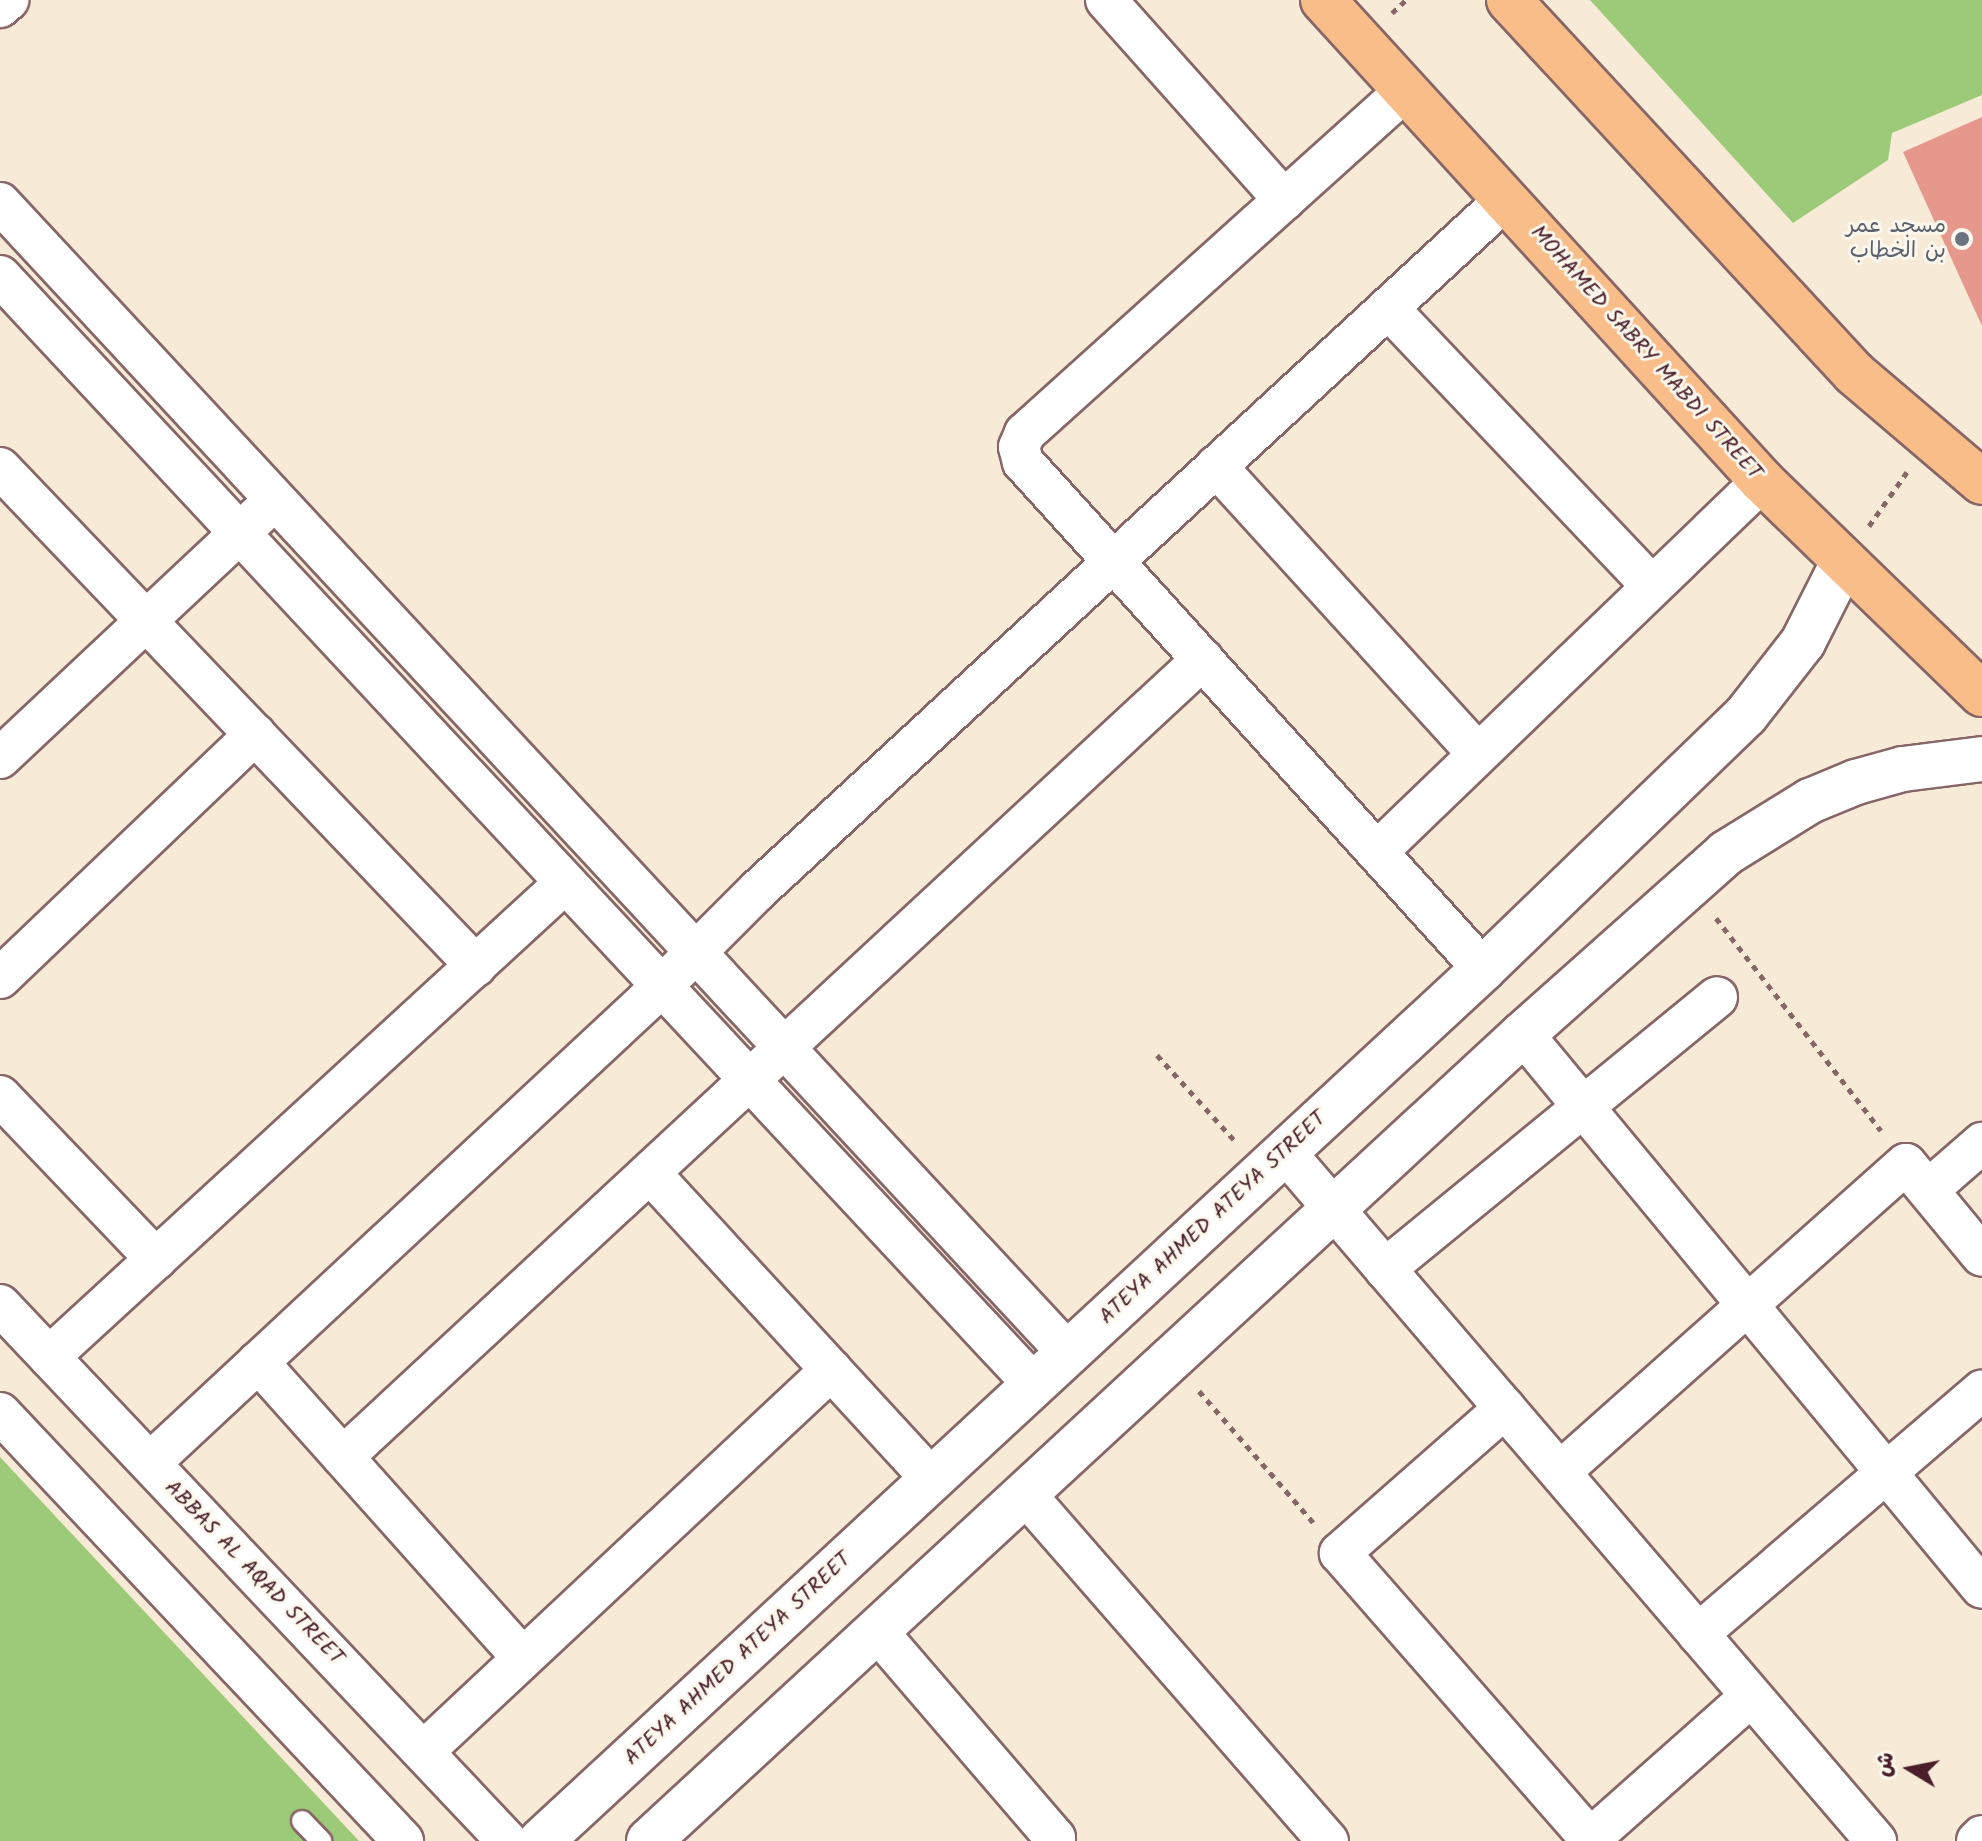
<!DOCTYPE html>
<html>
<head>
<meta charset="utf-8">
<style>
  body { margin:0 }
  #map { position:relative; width:1982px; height:1841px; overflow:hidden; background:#f7ead6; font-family:Kalam,"Playpen Sans Arabic",sans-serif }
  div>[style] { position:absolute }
  .green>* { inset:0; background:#9cca78 }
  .building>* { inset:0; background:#e6988d }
  .path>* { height:5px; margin-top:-2.5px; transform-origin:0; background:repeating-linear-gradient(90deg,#876667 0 6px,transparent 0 12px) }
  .roads { filter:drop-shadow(2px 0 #876667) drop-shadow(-2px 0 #876667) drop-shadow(0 2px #876667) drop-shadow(0 -2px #876667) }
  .service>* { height:20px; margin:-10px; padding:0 10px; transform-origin:10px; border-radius:10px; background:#fff }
  .minor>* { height:40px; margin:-20px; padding:0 20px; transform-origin:20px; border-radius:20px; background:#fff }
  .tertiary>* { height:44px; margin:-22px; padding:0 22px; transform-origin:22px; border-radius:22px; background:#fff }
  .primary>* { height:44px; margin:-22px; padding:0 22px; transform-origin:22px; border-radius:22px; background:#f8bd89 }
  .dots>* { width:22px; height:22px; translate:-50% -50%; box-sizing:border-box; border:4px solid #fbf7ec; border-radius:50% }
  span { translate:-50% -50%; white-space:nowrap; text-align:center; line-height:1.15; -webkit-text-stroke:6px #fbf7ec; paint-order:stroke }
  .worship-label { font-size:22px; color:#5b616d }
  .right { translate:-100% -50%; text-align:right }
  .street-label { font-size:22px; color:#4a1f2b }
  .north { position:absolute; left:1870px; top:1729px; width:80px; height:80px; -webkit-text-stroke:6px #fbf7ec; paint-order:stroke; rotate:280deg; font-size:22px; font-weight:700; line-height:32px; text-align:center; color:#4a1f2b }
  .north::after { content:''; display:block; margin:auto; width:28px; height:36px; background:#4a1f2b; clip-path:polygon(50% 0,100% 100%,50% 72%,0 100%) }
</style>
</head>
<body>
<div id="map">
  <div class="green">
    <i style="clip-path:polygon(1590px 0,1982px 0,1982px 95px,1892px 133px,1888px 160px,1793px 223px)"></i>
    <i style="clip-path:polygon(0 1457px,359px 1841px,0 1841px)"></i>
  </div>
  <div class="building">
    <i style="clip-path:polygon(1982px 117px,1982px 326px,1903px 152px)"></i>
  </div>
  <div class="path">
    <i style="left:1392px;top:13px;width:19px;rotate:-43deg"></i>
    <i style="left:1869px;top:526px;width:66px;rotate:-54.9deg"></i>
    <i style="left:1716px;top:918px;width:269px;rotate:52.2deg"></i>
    <i style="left:1157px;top:1055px;width:115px;rotate:47.8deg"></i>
    <i style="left:1199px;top:1391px;width:174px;rotate:49deg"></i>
  </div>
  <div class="roads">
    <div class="service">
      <i style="left:302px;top:1821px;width:28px;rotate:46deg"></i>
    </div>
    <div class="minor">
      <i style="left:1106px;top:0;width:268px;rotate:48.3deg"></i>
      <i style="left:0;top:7px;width:11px;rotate:-41deg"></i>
      <i style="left:1406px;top:90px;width:513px;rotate:138deg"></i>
      <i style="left:1025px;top:433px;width:15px;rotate:113deg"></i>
      <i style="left:1019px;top:447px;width:16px;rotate:75deg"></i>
      <i style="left:1023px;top:462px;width:685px;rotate:47.78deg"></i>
      <i style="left:0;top:203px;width:1569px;rotate:47.12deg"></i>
      <i style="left:0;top:276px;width:1516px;rotate:47deg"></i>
      <i style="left:1388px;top:308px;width:383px;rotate:46.5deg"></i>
      <i style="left:1216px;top:466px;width:389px;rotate:47.7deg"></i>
      <i style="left:0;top:468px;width:689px;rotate:46.29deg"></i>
      <i style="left:0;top:758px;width:355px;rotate:-43.2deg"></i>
      <i style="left:1379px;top:850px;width:532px;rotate:-43.93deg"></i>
      <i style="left:0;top:978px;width:353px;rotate:-43.7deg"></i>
      <i style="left:1523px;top:1034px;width:719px;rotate:50.36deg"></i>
      <i style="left:0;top:1096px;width:226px;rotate:46.3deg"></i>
      <i style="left:1285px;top:1152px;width:908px;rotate:49.38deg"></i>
      <i style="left:651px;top:1174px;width:415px;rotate:47.4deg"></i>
      <i style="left:1928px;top:1190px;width:72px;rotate:-41deg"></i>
      <i style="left:1385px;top:1269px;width:429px;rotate:-39.3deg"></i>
      <i style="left:0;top:1305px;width:738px;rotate:46.59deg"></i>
      <i style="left:49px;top:1357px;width:701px;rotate:-42.57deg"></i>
      <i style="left:258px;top:1362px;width:397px;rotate:48.2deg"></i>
      <i style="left:1505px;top:1408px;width:220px;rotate:138.7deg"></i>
      <i style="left:1340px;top:1553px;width:380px;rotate:48.8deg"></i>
      <i style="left:1590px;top:1839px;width:215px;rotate:-41.6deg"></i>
      <i style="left:0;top:1413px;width:588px;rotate:46.72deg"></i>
      <i style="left:343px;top:1457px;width:1173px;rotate:-42.86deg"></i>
      <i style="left:150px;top:1463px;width:697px;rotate:-42.96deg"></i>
      <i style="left:660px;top:988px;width:139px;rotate:-45deg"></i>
      <i style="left:758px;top:890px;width:1018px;rotate:-42.73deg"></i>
      <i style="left:1560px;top:1472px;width:463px;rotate:-41.7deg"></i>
      <i style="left:1906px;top:1164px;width:119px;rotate:50.4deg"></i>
      <i style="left:1025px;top:1494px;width:461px;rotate:48.9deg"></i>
      <i style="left:877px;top:1631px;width:273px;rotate:49.3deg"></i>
      <i style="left:1055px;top:1838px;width:5px;rotate:143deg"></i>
      <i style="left:1698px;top:1634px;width:374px;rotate:-40.6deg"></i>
      <i style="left:424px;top:1751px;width:558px;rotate:-43.11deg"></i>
      <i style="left:1977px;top:1841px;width:7px;rotate:-45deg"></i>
    </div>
    <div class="tertiary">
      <i style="left:541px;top:1841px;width:1284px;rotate:-42.79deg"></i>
      <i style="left:1483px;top:969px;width:366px;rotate:-44deg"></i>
      <i style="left:1746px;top:715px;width:93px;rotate:-52deg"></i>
      <i style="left:1803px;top:642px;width:91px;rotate:-63.2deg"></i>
      <i style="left:649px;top:1841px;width:1190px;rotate:-42.72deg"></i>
      <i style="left:1523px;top:1034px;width:272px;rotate:-41.7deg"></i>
      <i style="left:1726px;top:853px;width:99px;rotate:-31.8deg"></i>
      <i style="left:1810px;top:801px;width:50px;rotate:-22.4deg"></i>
      <i style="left:1856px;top:782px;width:49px;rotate:-15.5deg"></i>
      <i style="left:1903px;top:769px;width:80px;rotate:-7.2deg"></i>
    </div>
    <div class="primary">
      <i style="left:1323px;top:0;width:651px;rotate:47.61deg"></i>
      <i style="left:1762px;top:481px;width:306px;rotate:44.1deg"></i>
      <i style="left:1509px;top:0;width:508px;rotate:47.23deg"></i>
      <i style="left:1854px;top:373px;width:168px;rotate:40.4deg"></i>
    </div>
  </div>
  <div class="dots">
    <i style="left:1962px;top:239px;background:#6b7280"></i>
  </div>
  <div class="worship-label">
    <span class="right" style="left:1946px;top:239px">مسجد عمر<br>بن الخطاب</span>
  </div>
  <div class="street-label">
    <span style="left:1646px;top:353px;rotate:48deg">MOHAMED SABRY MABDI STREET</span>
    <span style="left:1213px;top:1218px;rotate:-43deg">ATEYA AHMED ATEYA STREET</span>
    <span style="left:254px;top:1573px;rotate:46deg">ABBAS AL AQAD STREET</span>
    <span style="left:738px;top:1659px;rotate:-43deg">ATEYA AHMED ATEYA STREET</span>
  </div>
  <div class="north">ش</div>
</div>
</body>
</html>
